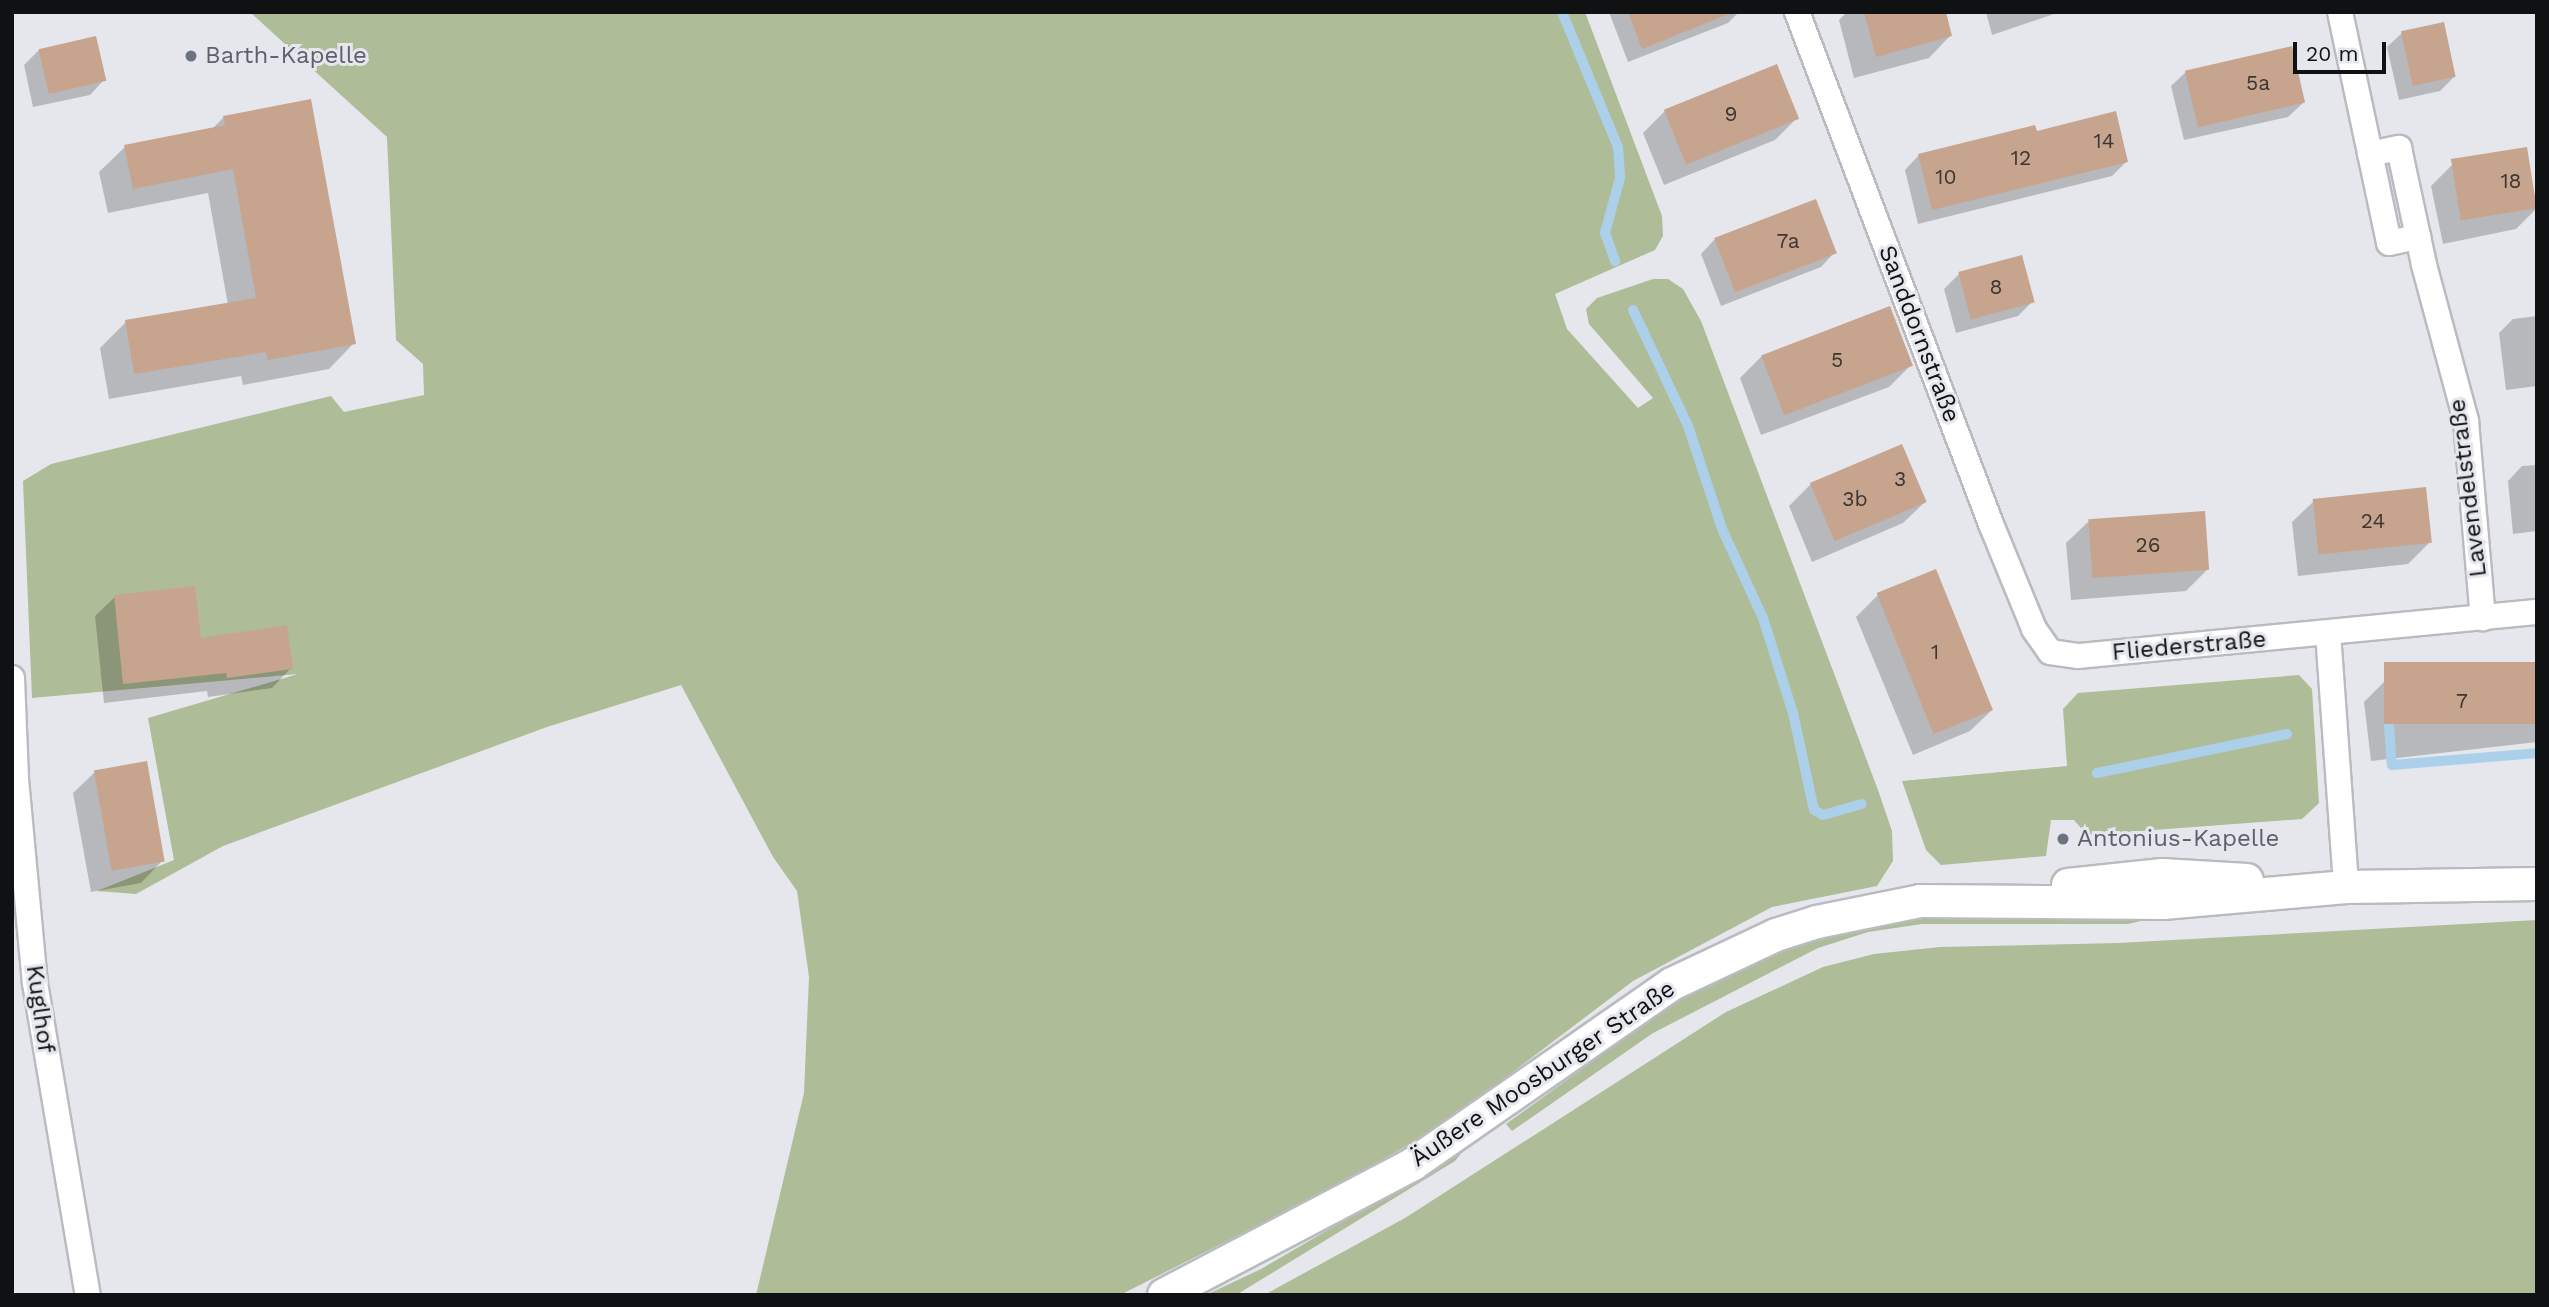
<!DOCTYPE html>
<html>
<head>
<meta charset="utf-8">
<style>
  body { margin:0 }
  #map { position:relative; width:2549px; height:1307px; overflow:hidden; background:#e5e7ec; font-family:"Work Sans",sans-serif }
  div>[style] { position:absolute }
  .green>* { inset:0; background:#aebc98 }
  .shadow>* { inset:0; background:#0003 }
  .stream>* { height:10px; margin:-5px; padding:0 5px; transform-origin:5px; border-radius:5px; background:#add0ea }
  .building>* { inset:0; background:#c7a48d; transform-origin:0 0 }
  .roads { filter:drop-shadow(2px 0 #b9bbc0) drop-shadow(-2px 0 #b9bbc0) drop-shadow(0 2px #b9bbc0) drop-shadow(0 -2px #b9bbc0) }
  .minor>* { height:24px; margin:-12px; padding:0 12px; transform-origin:12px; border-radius:12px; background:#fff }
  .tertiary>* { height:32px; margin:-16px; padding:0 16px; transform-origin:16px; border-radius:16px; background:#fff }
  .dots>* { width:19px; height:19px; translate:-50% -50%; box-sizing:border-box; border:4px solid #e5e7ec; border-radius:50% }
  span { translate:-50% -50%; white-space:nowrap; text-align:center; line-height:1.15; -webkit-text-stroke:6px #e5e7ec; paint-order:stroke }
  .number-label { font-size:21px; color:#3e3632 }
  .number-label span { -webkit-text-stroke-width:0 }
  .worship-label { font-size:24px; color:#5b616d }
  .left { translate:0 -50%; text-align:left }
  .street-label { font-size:24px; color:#101113 }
  .frame { position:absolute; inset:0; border:14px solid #101113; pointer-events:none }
  .scale { position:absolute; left:2293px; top:42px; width:93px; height:32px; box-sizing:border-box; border:4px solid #101113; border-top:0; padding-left:9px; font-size:21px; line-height:24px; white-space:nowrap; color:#101113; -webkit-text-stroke:5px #e5e7ec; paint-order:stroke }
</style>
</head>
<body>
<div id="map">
  <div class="green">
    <i style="clip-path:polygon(250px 12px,1585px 12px,1662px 216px,1663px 236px,1655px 250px,1555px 294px,1567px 329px,1638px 408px,1653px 398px,1589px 324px,1586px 309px,1597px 298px,1653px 279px,1668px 279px,1683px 289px,1701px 321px,1878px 790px,1892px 831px,1893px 861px,1877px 886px,1772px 907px,1633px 981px,1443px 1125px,1338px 1185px,1120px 1295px,756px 1295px,804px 1093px,809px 977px,797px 891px,773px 857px,681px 685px,547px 727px,223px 846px,136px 894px,97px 891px,174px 860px,148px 718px,298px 674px,32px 698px,23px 481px,51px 464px,331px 396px,344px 412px,424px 395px,423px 364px,396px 340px,387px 137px)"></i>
    <i style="clip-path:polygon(2299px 675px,2312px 689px,2319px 803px,2302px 819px,2087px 835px,2074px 820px,2051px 820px,2046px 856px,1941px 865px,1926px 850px,1902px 781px,2067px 766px,2063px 709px,2078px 693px)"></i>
    <i style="clip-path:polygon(1946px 916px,2153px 918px,2128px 924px,1922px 924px,1868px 932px,1818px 948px,1653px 1033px,1512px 1131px,1506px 1124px,1668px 1007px,1749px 961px,1844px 929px)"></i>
    <i style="clip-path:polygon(2537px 920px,2537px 1295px,1264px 1295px,1405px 1218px,1726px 1012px,1823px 967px,1874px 954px,1940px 947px,2118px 943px)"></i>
    <i style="clip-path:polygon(1463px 1151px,1455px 1161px,1236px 1295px,1206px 1295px,1261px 1269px)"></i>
  </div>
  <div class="shadow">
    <i style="clip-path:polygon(1609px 12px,1739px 12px,1728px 23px,1628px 62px)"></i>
    <i style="clip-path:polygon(1847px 12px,1944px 12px,1950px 36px,1929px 58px,1854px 78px,1839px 20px)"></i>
    <i style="clip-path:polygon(1986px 12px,2060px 12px,1992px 35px)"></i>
    <i style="clip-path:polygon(2402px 33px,2454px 77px,2440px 91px,2399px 100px,2387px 47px)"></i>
    <i style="clip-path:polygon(39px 50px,104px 80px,90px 95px,33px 107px,24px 65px)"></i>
    <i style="clip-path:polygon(2186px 72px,2303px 103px,2288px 117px,2184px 140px,2171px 86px)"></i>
    <i style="clip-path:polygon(1665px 111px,1797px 118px,1775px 140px,1664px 185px,1643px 133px)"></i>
    <i style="clip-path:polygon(224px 117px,354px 343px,329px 369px,243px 385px,241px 376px,109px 399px,100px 348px,126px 322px,228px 305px,208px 193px,108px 213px,99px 172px,125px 147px,212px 129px)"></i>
    <i style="clip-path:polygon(2526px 149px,2537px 208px,2516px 229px,2443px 244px,2431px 186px,2453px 164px)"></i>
    <i style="clip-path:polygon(1919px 155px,2126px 162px,2112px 176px,1918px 224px,1905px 170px)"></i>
    <i style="clip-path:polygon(1715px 239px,1835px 252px,1821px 267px,1721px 306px,1701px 254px)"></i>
    <i style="clip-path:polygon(1959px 274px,2033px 301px,2018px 316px,1956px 333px,1944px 289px)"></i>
    <i style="clip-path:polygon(2537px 316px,2537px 386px,2506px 390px,2499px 333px,2513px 319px)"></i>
    <i style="clip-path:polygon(1762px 356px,1911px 365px,1889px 387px,1761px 435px,1740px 378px)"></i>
    <i style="clip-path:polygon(1901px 446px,1925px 502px,1903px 523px,1812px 562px,1789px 506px,1811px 484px)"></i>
    <i style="clip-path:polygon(2537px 465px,2537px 531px,2513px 534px,2508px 481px,2522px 466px)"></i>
    <i style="clip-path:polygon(2314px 501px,2430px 542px,2408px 564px,2298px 576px,2292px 522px)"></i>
    <i style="clip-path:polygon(2088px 522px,2208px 569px,2186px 591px,2071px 600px,2066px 543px)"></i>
    <i style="clip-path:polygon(1878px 595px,1992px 710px,1970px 731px,1913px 755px,1856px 617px)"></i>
    <i style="clip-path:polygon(115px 597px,199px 640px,291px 668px,272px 688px,208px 697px,207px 691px,104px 703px,95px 616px)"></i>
    <i style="clip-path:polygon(2537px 664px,2537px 742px,2371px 761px,2364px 702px,2386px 680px)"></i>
    <i style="clip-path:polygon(95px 772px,162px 861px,141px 883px,91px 892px,73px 793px)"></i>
  </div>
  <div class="stream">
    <i style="left:1562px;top:12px;width:146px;rotate:67.5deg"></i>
    <i style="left:1618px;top:147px;width:31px;rotate:86deg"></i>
    <i style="left:1620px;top:178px;width:57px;rotate:105.3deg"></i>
    <i style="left:1605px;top:233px;width:30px;rotate:70deg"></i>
    <i style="left:1633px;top:310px;width:128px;rotate:64.6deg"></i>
    <i style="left:1688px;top:426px;width:108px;rotate:71.7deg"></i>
    <i style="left:1722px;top:529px;width:98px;rotate:65.3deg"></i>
    <i style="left:1763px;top:618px;width:100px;rotate:72.5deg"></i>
    <i style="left:1793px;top:713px;width:99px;rotate:77.8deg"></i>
    <i style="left:1814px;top:810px;width:10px;rotate:29deg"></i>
    <i style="left:1823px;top:815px;width:40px;rotate:-16deg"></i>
    <i style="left:2389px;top:726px;width:39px;rotate:86deg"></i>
    <i style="left:2392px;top:765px;width:145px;rotate:-4.7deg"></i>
    <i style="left:2097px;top:773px;width:194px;rotate:-11.6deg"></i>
  </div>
  <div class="building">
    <i style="clip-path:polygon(1628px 12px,1731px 12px,1731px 13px,1642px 49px)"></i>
    <i style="clip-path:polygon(1864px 12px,1946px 12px,1952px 36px,1876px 57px)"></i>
    <i style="left:2444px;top:22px;width:56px;height:44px;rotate:78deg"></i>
    <i style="left:96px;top:36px;width:46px;height:59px;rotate:77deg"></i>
    <i style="left:2292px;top:46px;width:58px;height:110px;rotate:77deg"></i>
    <i style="left:1777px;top:64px;width:59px;height:122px;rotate:68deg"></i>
    <i style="clip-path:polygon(311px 99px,356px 344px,268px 360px,266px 352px,134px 374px,125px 320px,256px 298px,233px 169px,133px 189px,124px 145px,225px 125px,223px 116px)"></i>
    <i style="clip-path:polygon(2116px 111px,2128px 162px,1932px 210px,1918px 154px,2035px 125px,2037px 131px)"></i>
    <i style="left:2527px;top:147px;width:62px;height:77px;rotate:81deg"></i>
    <i style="left:1816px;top:199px;width:58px;height:109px;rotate:69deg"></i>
    <i style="left:2022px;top:255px;width:49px;height:66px;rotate:75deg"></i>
    <i style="left:1890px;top:306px;width:64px;height:138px;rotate:69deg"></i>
    <i style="left:1902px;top:444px;width:63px;height:100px;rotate:67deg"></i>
    <i style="left:2426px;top:487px;width:56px;height:114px;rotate:84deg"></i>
    <i style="left:2205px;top:511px;width:59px;height:117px;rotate:86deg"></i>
    <i style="left:1936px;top:569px;width:152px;height:64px;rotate:68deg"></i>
    <i style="clip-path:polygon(195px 586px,201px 638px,287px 625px,293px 669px,227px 678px,226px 673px,123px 684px,114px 595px)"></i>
    <i style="left:2537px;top:662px;width:62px;height:153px;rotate:90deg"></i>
    <i style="left:147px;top:761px;width:102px;height:54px;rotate:80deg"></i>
  </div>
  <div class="roads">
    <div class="minor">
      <i style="left:1797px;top:12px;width:548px;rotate:69.25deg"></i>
      <i style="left:1991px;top:524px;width:113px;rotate:67.7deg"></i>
      <i style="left:2034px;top:629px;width:28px;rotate:55deg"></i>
      <i style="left:2050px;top:652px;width:29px;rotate:8deg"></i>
      <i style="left:2079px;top:656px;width:460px;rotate:-5.5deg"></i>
      <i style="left:2340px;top:12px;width:236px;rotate:78deg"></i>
      <i style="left:2389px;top:243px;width:30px;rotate:-12deg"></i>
      <i style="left:2370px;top:154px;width:30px;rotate:-12deg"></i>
      <i style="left:2399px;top:148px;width:120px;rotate:77.9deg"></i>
      <i style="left:2424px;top:265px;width:162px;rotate:74.9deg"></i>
      <i style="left:2466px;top:421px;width:198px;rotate:85.1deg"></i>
      <i style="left:2328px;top:633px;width:255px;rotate:85.9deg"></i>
      <i style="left:12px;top:678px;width:101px;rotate:87.7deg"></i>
      <i style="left:16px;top:779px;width:205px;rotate:84.7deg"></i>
      <i style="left:35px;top:983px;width:316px;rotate:80.4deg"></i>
    </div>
    <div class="tertiary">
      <i style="left:2068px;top:885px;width:95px;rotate:-6.1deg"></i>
      <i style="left:2162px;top:875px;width:85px;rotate:3.4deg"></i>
      <i style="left:1164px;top:1295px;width:281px;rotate:-27.7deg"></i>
      <i style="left:1413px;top:1164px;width:315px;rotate:-34.8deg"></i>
      <i style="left:1672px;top:984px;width:115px;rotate:-25.2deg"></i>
      <i style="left:1776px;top:935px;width:43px;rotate:-17.6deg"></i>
      <i style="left:1817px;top:922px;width:105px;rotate:-11.5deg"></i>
      <i style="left:1920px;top:901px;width:243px;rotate:0.5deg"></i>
      <i style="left:2163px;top:903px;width:184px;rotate:-5deg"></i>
      <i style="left:2346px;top:887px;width:191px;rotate:-0.9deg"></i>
    </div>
  </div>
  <div class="dots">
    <i style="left:191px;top:56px;background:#6b7280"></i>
    <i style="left:2063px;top:839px;background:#6b7280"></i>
  </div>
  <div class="number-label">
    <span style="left:2258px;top:83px">5a</span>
    <span style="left:1731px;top:114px">9</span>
    <span style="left:2104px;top:141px">14</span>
    <span style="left:2021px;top:158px">12</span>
    <span style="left:1946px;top:177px">10</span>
    <span style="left:2511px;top:181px">18</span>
    <span style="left:1788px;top:241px">7a</span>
    <span style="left:1996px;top:287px">8</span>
    <span style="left:1837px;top:360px">5</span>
    <span style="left:1900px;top:479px">3</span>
    <span style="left:1855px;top:499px">3b</span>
    <span style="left:2373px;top:521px">24</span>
    <span style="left:2148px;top:545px">26</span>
    <span style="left:1935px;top:652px">1</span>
    <span style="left:2462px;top:701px">7</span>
  </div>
  <div class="worship-label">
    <span class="left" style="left:205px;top:56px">Barth-Kapelle</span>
    <span class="left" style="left:2077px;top:839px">Antonius-Kapelle</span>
  </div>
  <div class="street-label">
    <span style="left:1919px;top:334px;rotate:69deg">Sanddornstraße</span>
    <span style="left:2468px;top:488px;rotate:-97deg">Lavendelstraße</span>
    <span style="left:2189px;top:646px;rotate:-5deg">Fliederstraße</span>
    <span style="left:40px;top:1009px;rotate:82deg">Kuglhof</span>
    <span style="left:1543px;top:1074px;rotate:-34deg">Äußere Moosburger Straße</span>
  </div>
  <div class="frame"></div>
  <div class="scale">20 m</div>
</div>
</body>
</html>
